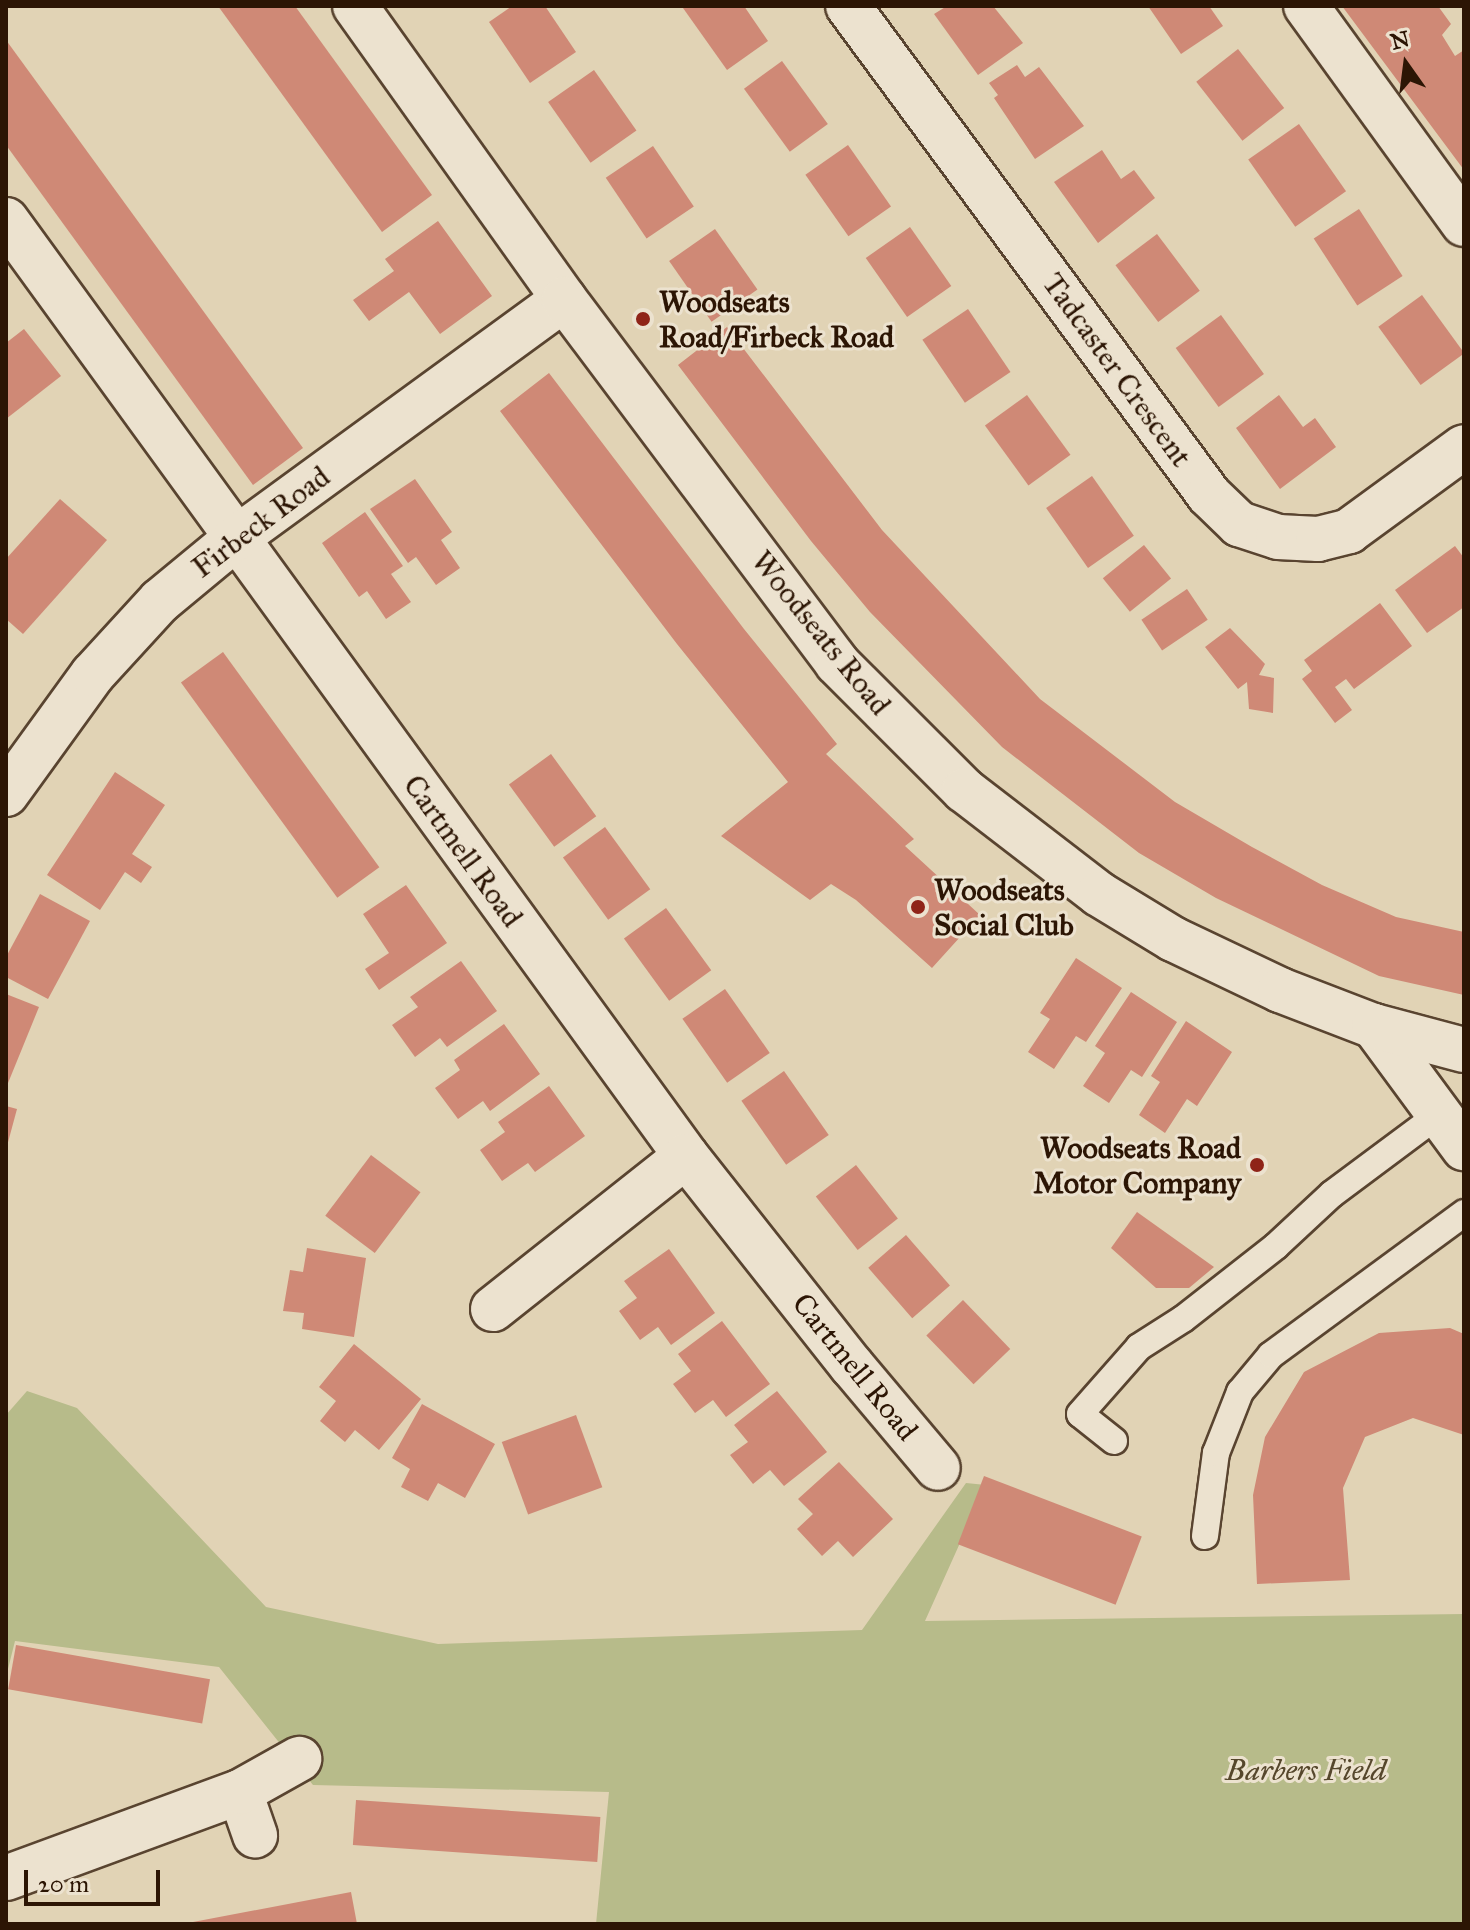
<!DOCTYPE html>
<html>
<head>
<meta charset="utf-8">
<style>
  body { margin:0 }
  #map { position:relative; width:1470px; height:1930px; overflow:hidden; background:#e1d3b5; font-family:"IM FELL Great Primer",serif }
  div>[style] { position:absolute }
  .green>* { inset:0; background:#b7bb8a }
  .building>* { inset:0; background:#cf8976; transform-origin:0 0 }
  .roads { filter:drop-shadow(2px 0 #594430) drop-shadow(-2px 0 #594430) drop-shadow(0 2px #594430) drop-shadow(0 -2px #594430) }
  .service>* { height:26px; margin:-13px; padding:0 13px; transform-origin:13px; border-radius:13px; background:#ece2cf }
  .minor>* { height:44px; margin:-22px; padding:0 22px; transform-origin:22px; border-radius:22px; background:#ece2cf }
  .tertiary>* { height:44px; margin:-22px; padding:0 22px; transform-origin:22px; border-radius:22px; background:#ece2cf }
  .dots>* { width:22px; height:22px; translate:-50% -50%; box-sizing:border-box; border:4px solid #ece2cf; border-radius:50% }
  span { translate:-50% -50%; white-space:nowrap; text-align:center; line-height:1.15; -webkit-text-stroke:6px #ece2cf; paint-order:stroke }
  .poi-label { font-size:30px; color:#2c1504; font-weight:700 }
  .left { translate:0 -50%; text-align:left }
  .right { translate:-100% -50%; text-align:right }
  .street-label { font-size:30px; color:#2c1504 }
  .park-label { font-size:30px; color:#56472c; font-style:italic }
  .frame { position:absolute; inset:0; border:8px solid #2c1504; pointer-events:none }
  .north { position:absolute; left:1366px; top:24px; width:80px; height:80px; -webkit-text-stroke:6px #ece2cf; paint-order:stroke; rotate:346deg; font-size:22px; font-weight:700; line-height:32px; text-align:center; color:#2c1504 }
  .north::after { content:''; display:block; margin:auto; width:28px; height:36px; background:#2c1504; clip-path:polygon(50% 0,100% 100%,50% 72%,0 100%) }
  .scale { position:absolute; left:24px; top:1870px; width:136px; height:36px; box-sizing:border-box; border:4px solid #2c1504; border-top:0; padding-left:10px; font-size:24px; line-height:28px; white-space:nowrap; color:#2c1504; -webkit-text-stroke:6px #ece2cf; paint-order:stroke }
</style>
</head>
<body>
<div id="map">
  <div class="green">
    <i style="clip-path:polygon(27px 1391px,77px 1408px,266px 1607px,438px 1644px,862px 1630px,966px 1483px,986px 1485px,925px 1621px,1464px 1614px,1464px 1924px,596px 1924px,609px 1792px,313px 1785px,219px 1667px,15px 1641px,6px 1677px,6px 1415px)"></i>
  </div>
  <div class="building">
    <i style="clip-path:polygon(218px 6px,295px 6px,432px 195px,382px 232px)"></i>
    <i style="clip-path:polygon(512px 6px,545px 6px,576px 52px,530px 83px,489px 22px)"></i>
    <i style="clip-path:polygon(686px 6px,744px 6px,768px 41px,727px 70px,683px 8px)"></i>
    <i style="clip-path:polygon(947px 6px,993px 6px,1023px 43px,978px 75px,934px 14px)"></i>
    <i style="clip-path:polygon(1148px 6px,1209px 6px,1223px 26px,1181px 54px)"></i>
    <i style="clip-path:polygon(1342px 6px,1438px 6px,1451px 24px,1442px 35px,1455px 56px,1464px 50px,1464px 170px)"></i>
    <i style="clip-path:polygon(6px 40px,303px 448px,253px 485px,6px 145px)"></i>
    <i style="left:1238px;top:49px;width:75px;height:53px;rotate:52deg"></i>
    <i style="left:782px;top:61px;width:78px;height:47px;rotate:54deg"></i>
    <i style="clip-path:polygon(1017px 65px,1025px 77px,1039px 67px,1084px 126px,1035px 159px,994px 98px,998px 95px,989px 83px)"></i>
    <i style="left:594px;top:70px;width:74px;height:56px;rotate:55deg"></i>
    <i style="left:1299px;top:124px;width:82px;height:62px;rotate:55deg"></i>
    <i style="left:848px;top:145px;width:75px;height:52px;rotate:55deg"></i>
    <i style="left:653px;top:146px;width:73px;height:57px;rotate:56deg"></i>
    <i style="clip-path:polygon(1102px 150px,1121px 179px,1134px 170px,1155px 198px,1098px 243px,1054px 182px)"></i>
    <i style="left:1359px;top:209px;width:80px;height:54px;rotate:57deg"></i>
    <i style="clip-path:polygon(438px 221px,492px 296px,440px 334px,409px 292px,369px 321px,353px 300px,394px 271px,385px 259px)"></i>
    <i style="left:910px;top:227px;width:72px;height:54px;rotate:55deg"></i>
    <i style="left:715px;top:229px;width:74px;height:56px;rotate:55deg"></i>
    <i style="left:1157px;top:234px;width:71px;height:52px;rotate:53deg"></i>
    <i style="left:1422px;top:295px;width:72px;height:54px;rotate:54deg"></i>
    <i style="left:968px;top:309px;width:76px;height:55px;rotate:56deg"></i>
    <i style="left:1221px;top:315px;width:73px;height:56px;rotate:54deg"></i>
    <i style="clip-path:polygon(727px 327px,882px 530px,1040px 699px,1175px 802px,1252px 847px,1322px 885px,1396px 917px,1464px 932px,1464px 995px,1379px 976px,1216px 898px,1139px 853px,1002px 747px,870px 612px,811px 541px,678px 365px)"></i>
    <i style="clip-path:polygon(24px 329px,61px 376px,6px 419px,6px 343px)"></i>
    <i style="clip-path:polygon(549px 373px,744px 629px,837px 744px,826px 754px,914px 839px,905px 846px,980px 915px,932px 968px,856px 900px,831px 884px,810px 900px,721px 836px,788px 782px,677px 644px,500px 411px)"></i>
    <i style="left:1027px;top:395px;width:74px;height:52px;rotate:54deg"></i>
    <i style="clip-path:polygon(1279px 395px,1303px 427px,1315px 418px,1336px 447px,1280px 489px,1236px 428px)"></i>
    <i style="left:1092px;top:476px;width:73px;height:56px;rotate:55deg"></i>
    <i style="clip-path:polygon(415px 479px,452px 532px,441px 540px,460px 568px,436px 585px,416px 557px,408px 563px,370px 509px)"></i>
    <i style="clip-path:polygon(60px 499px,107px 540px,23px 634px,6px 619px,6px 559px)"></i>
    <i style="clip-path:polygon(365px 512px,403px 566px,391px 574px,411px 602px,386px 619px,367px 591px,359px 597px,322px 543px)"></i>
    <i style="left:1144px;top:545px;width:43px;height:53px;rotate:51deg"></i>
    <i style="clip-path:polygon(1455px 546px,1464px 558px,1464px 607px,1427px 633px,1395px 590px)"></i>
    <i style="left:1187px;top:589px;width:37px;height:55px;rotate:56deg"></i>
    <i style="clip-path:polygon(1380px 603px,1412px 646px,1354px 689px,1346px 679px,1335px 687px,1352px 710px,1335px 723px,1302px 679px,1312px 671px,1304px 660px)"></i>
    <i style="clip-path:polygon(1230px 628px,1265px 664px,1259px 675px,1274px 678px,1273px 713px,1249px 709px,1247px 682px,1238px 689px,1205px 647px)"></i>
    <i style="left:223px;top:652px;width:266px;height:52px;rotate:54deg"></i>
    <i style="left:551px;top:754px;width:77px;height:52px;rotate:54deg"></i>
    <i style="clip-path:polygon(115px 772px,165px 805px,132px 854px,152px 867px,141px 883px,125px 872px,100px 910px,47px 875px)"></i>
    <i style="left:605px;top:827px;width:77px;height:52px;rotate:54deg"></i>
    <i style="clip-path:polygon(406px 885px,447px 943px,379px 990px,365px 969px,389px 953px,363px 914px)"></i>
    <i style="clip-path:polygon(40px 894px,90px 921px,48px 999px,6px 977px,6px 957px)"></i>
    <i style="left:666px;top:908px;width:77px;height:52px;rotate:54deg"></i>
    <i style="clip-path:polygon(1076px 958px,1122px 988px,1086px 1042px,1076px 1036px,1054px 1069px,1028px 1052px,1050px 1019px,1040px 1013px)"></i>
    <i style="clip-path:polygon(461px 961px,497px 1011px,447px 1047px,440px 1038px,415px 1057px,392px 1025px,418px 1007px,410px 997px)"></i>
    <i style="left:725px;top:989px;width:78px;height:52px;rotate:55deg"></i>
    <i style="clip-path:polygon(1131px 992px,1177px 1022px,1142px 1077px,1131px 1070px,1109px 1103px,1083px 1086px,1105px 1053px,1095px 1046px)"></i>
    <i style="clip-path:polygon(6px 994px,39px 1007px,6px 1088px)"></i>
    <i style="clip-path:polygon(1186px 1021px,1232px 1052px,1197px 1106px,1187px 1099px,1165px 1133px,1139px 1115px,1160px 1082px,1151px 1076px)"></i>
    <i style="clip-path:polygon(504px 1024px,540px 1074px,490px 1111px,483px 1101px,458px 1119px,435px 1088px,460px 1070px,454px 1060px)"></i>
    <i style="left:784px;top:1071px;width:78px;height:52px;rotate:55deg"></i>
    <i style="clip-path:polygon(549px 1086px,585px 1136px,535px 1172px,528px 1163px,502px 1181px,480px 1150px,505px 1132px,498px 1122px)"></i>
    <i style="clip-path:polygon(6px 1106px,17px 1109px,7px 1146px,6px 1146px)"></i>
    <i style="left:371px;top:1155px;width:62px;height:76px;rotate:37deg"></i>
    <i style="left:856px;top:1165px;width:68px;height:51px;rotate:52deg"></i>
    <i style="clip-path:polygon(1137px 1212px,1214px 1267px,1189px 1288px,1156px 1288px,1111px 1248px)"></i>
    <i style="left:906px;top:1235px;width:67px;height:50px;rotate:49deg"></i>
    <i style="clip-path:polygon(307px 1248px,366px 1258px,354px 1337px,302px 1329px,304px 1313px,283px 1311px,290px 1270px,303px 1272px)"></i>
    <i style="clip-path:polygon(669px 1249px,715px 1313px,671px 1345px,658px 1327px,640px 1340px,619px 1311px,637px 1298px,624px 1281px)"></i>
    <i style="left:963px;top:1300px;width:68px;height:51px;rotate:46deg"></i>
    <i style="clip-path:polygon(722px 1321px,770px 1384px,726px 1417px,713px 1400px,695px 1413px,673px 1384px,691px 1371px,678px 1354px)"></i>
    <i style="clip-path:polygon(1450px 1328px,1464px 1334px,1464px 1435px,1413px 1418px,1365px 1437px,1343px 1488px,1350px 1580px,1257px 1584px,1253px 1495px,1265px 1437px,1304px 1372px,1379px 1333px)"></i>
    <i style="clip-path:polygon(354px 1344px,421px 1399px,379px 1450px,355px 1430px,345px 1442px,320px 1421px,336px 1401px,319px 1387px)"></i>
    <i style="clip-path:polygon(777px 1391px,827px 1452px,784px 1486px,770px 1470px,753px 1484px,730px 1455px,748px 1442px,734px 1425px)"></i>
    <i style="clip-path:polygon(422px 1404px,495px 1444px,465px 1498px,438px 1483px,428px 1501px,401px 1487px,410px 1469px,392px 1458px)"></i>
    <i style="left:576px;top:1415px;width:77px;height:79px;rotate:70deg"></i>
    <i style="clip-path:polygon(839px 1462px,893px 1519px,853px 1557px,838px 1541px,822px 1556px,797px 1529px,813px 1514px,798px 1499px)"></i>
    <i style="left:984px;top:1476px;width:169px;height:73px;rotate:21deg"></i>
    <i style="left:16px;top:1645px;width:197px;height:45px;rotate:10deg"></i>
    <i style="left:356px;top:1800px;width:245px;height:45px;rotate:4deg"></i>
    <i style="clip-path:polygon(351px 1892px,357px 1924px,193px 1924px,193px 1922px)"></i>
  </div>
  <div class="roads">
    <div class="service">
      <i style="left:1114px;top:1441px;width:43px;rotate:-141.5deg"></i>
      <i style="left:1080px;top:1414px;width:89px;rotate:-48.6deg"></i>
      <i style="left:1139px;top:1347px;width:52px;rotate:-32.5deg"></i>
      <i style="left:1183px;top:1319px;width:118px;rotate:-38.1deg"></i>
      <i style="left:1276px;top:1246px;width:76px;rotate:-42.9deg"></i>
      <i style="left:1332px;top:1194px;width:132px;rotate:-36.7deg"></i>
      <i style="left:1205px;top:1536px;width:84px;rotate:-82.5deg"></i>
      <i style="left:1216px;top:1453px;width:66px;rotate:-68.5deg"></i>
      <i style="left:1240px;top:1392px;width:48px;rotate:-50deg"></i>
      <i style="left:1271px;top:1355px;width:240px;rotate:-36.3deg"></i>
    </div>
    <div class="minor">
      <i style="left:848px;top:6px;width:608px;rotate:53.56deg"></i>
      <i style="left:1209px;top:495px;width:42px;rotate:44deg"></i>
      <i style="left:1239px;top:524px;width:41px;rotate:18.4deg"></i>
      <i style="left:1278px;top:537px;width:40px;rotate:2.9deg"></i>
      <i style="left:1318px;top:539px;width:32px;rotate:-14deg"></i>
      <i style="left:1349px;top:531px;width:142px;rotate:-36.1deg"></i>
      <i style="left:1306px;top:6px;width:269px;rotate:54.1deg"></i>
      <i style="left:6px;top:220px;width:1157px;rotate:54deg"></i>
      <i style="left:686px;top:1156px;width:268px;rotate:51.7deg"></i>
      <i style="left:852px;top:1366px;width:133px;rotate:49.9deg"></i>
      <i style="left:6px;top:794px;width:148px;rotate:-54.1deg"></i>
      <i style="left:93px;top:674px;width:99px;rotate:-47.5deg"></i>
      <i style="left:160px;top:601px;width:97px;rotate:-39.6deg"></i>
      <i style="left:235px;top:539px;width:407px;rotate:-36.1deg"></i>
      <i style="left:1374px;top:1026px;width:152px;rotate:53.6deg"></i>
      <i style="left:493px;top:1309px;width:246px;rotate:-38.4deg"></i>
      <i style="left:240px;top:1792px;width:46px;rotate:70.8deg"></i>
      <i style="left:6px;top:1878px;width:249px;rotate:-20.2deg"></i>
      <i style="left:240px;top:1792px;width:68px;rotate:-29.2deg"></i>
    </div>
    <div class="tertiary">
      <i style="left:355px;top:6px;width:360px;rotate:54.5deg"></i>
      <i style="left:564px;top:299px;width:455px;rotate:53.1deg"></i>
      <i style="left:837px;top:663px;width:180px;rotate:45deg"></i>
      <i style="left:964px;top:790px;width:170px;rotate:37.6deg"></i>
      <i style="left:1099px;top:894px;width:87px;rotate:31.3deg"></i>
      <i style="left:1173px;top:939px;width:119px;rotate:25.5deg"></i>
      <i style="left:1280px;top:990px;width:101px;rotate:21deg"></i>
      <i style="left:1374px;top:1026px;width:93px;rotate:14.9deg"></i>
    </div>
  </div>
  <div class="dots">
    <i style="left:643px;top:319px;background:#8f2418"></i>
    <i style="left:918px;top:907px;background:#8f2418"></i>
    <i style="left:1257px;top:1165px;background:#8f2418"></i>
  </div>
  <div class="poi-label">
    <span class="left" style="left:659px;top:319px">Woodseats<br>Road/Firbeck Road</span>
    <span class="left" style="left:934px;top:907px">Woodseats<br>Social Club</span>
    <span class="right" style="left:1241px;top:1165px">Woodseats Road<br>Motor Company</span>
  </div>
  <div class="street-label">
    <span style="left:1117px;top:370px;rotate:54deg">Tadcaster Crescent</span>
    <span style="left:261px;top:522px;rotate:-37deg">Firbeck Road</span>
    <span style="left:821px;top:633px;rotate:51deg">Woodseats Road</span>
    <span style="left:463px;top:851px;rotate:54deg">Cartmell Road</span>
    <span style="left:855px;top:1367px;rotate:51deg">Cartmell Road</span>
  </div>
  <div class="park-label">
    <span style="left:1306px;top:1770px">Barbers Field</span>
  </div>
  <div class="frame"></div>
  <div class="north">N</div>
  <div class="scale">20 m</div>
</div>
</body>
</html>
